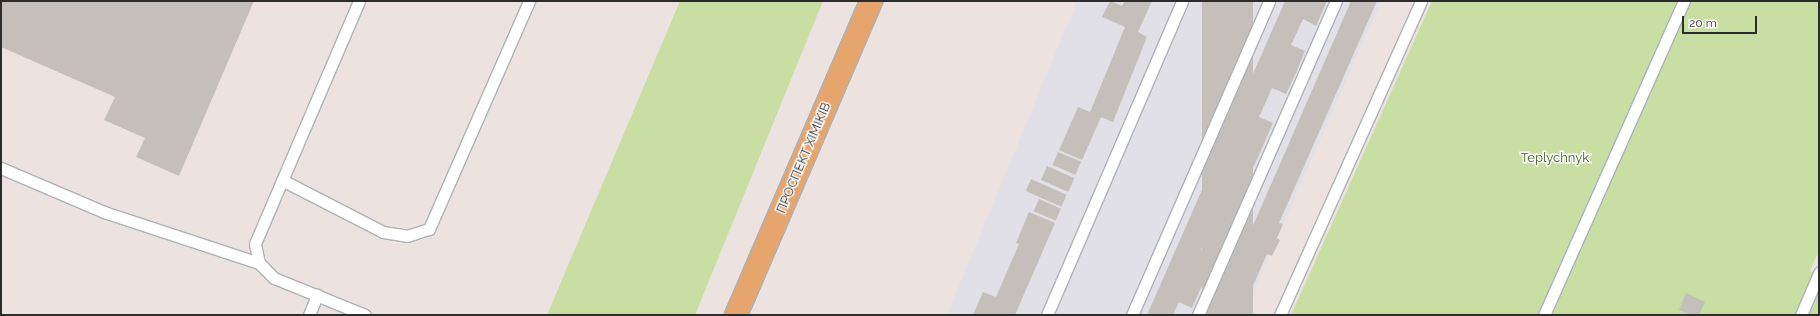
<!DOCTYPE html>
<html>
<head>
<meta charset="utf-8">
<style>
  body { margin:0 }
  #map { position:relative; width:1820px; height:316px; overflow:hidden; background:#ece3e0; font-family:Raleway,sans-serif }
  div>[style] { position:absolute }
  .industrial>* { inset:0; background:#e0e0e6 }
  .green>* { inset:0; background:#c8dea2 }
  .building>* { inset:0; background:#c5bfbb; transform-origin:0 0 }
  .roads { filter:drop-shadow(1px 0 #acb2b7) drop-shadow(-1px 0 #acb2b7) drop-shadow(0 1px #acb2b7) drop-shadow(0 -1px #acb2b7) }
  .service>* { height:11px; margin:-5.5px; padding:0 5.5px; transform-origin:5.5px; border-radius:5.5px; background:#fff }
  .primary>* { height:22px; margin:-11px; padding:0 11px; transform-origin:11px; border-radius:11px; background:#e5a56c }
  span { translate:-50% -50%; white-space:nowrap; text-align:center; line-height:1.15; -webkit-text-stroke:3px #fff; paint-order:stroke }
  .street-label { font-size:13px; color:#2c2c2c }
  .park-label { font-size:13px; color:#436421 }
  .frame { position:absolute; inset:0; border:2px solid #2c2c2c; pointer-events:none }
  .scale { position:absolute; left:1682px; top:16px; width:75px; height:18px; box-sizing:border-box; border:2px solid #2c2c2c; border-top:0; padding-left:5px; font-size:12px; line-height:14px; white-space:nowrap; color:#2c2c2c; -webkit-text-stroke:3px #fff; paint-order:stroke }
</style>
</head>
<body>
<div id="map">
  <div class="industrial">
    <i style="clip-path:polygon(1077px 1px,1381px 1px,1243px 315px,947px 315px)"></i>
  </div>
  <div class="green">
    <i style="clip-path:polygon(680px 1px,823px 1px,695px 315px,547px 315px)"></i>
    <i style="clip-path:polygon(1432px 1px,1819px 1px,1819px 251px,1810px 271px,1819px 274px,1819px 315px,1291px 315px)"></i>
  </div>
  <div class="building">
    <i style="clip-path:polygon(1px 1px,254px 1px,179px 176px,136px 157px,145px 138px,104px 120px,115px 97px,1px 47px)"></i>
    <i style="clip-path:polygon(1110px 1px,1122px 6px,1125px 1px,1152px 1px,1138px 32px,1147px 37px,1113px 122px,1101px 117px,1082px 160px,1059px 150px,1078px 107px,1090px 112px,1125px 27px,1102px 17px)"></i>
    <i style="left:1202px;top:1px;width:51px;height:343px"></i>
    <i style="clip-path:polygon(1285px 1px,1327px 1px,1316px 26px,1303px 19px,1291px 45px,1305px 51px,1296px 73px,1286px 94px,1272px 88px,1259px 117px,1273px 123px,1254px 166px,1241px 160px,1229px 186px,1243px 193px,1225px 235px,1211px 229px,1201px 250px,1215px 256px,1192px 308px,1179px 302px,1173px 315px,1147px 315px)"></i>
    <i style="clip-path:polygon(1351px 1px,1377px 1px,1279px 223px,1283px 224px,1277px 238px,1280px 240px,1272px 256px,1267px 254px,1240px 315px,1214px 315px)"></i>
    <i style="left:1058px;top:152px;width:25px;height:14px;rotate:23deg"></i>
    <i style="left:1047px;top:166px;width:30px;height:15px;rotate:24deg"></i>
    <i style="left:1031px;top:179px;width:39px;height:13px;rotate:24deg"></i>
    <i style="left:1039px;top:199px;width:24px;height:13px;rotate:24deg"></i>
    <i style="clip-path:polygon(1029px 212px,1055px 223px,1015px 315px,973px 315px,983px 292px,996px 297px,1019px 244px,1016px 243px)"></i>
    <i style="clip-path:polygon(1686px 293px,1705px 302px,1699px 315px,1690px 315px,1679px 310px)"></i>
  </div>
  <div class="roads">
    <div class="service">
      <i style="left:359px;top:1px;width:264px;rotate:113.2deg"></i>
      <i style="left:255px;top:244px;width:19px;rotate:78deg"></i>
      <i style="left:259px;top:263px;width:21px;rotate:45deg"></i>
      <i style="left:274px;top:278px;width:98px;rotate:22.1deg"></i>
      <i style="left:1px;top:168px;width:112px;rotate:23.1deg"></i>
      <i style="left:104px;top:212px;width:163px;rotate:18.2deg"></i>
      <i style="left:282px;top:180px;width:114px;rotate:27.2deg"></i>
      <i style="left:383px;top:232px;width:24px;rotate:9deg"></i>
      <i style="left:407px;top:236px;width:23px;rotate:-18deg"></i>
      <i style="left:429px;top:229px;width:249px;rotate:-66.3deg"></i>
      <i style="left:309px;top:315px;width:22px;rotate:-68deg"></i>
      <i style="left:1047px;top:315px;width:342px;rotate:-66.7deg"></i>
      <i style="left:1132px;top:315px;width:343px;rotate:-66.4deg"></i>
      <i style="left:1198px;top:315px;width:343px;rotate:-66.3deg"></i>
      <i style="left:1280px;top:315px;width:344px;rotate:-65.8deg"></i>
      <i style="left:1544px;top:315px;width:344px;rotate:-66deg"></i>
      <i style="left:1801px;top:315px;width:46px;rotate:-66.8deg"></i>
    </div>
    <div class="primary">
      <i style="left:736px;top:315px;width:342px;rotate:-66.7deg"></i>
    </div>
  </div>
  <div class="street-label">
    <span style="left:804px;top:158px;rotate:-67deg">ПРОСПЕКТ ХІМІКІВ</span>
  </div>
  <div class="park-label">
    <span style="left:1555px;top:158px">Teplychnyk</span>
  </div>
  <div class="frame"></div>
  <div class="scale">20 m</div>
</div>
</body>
</html>
